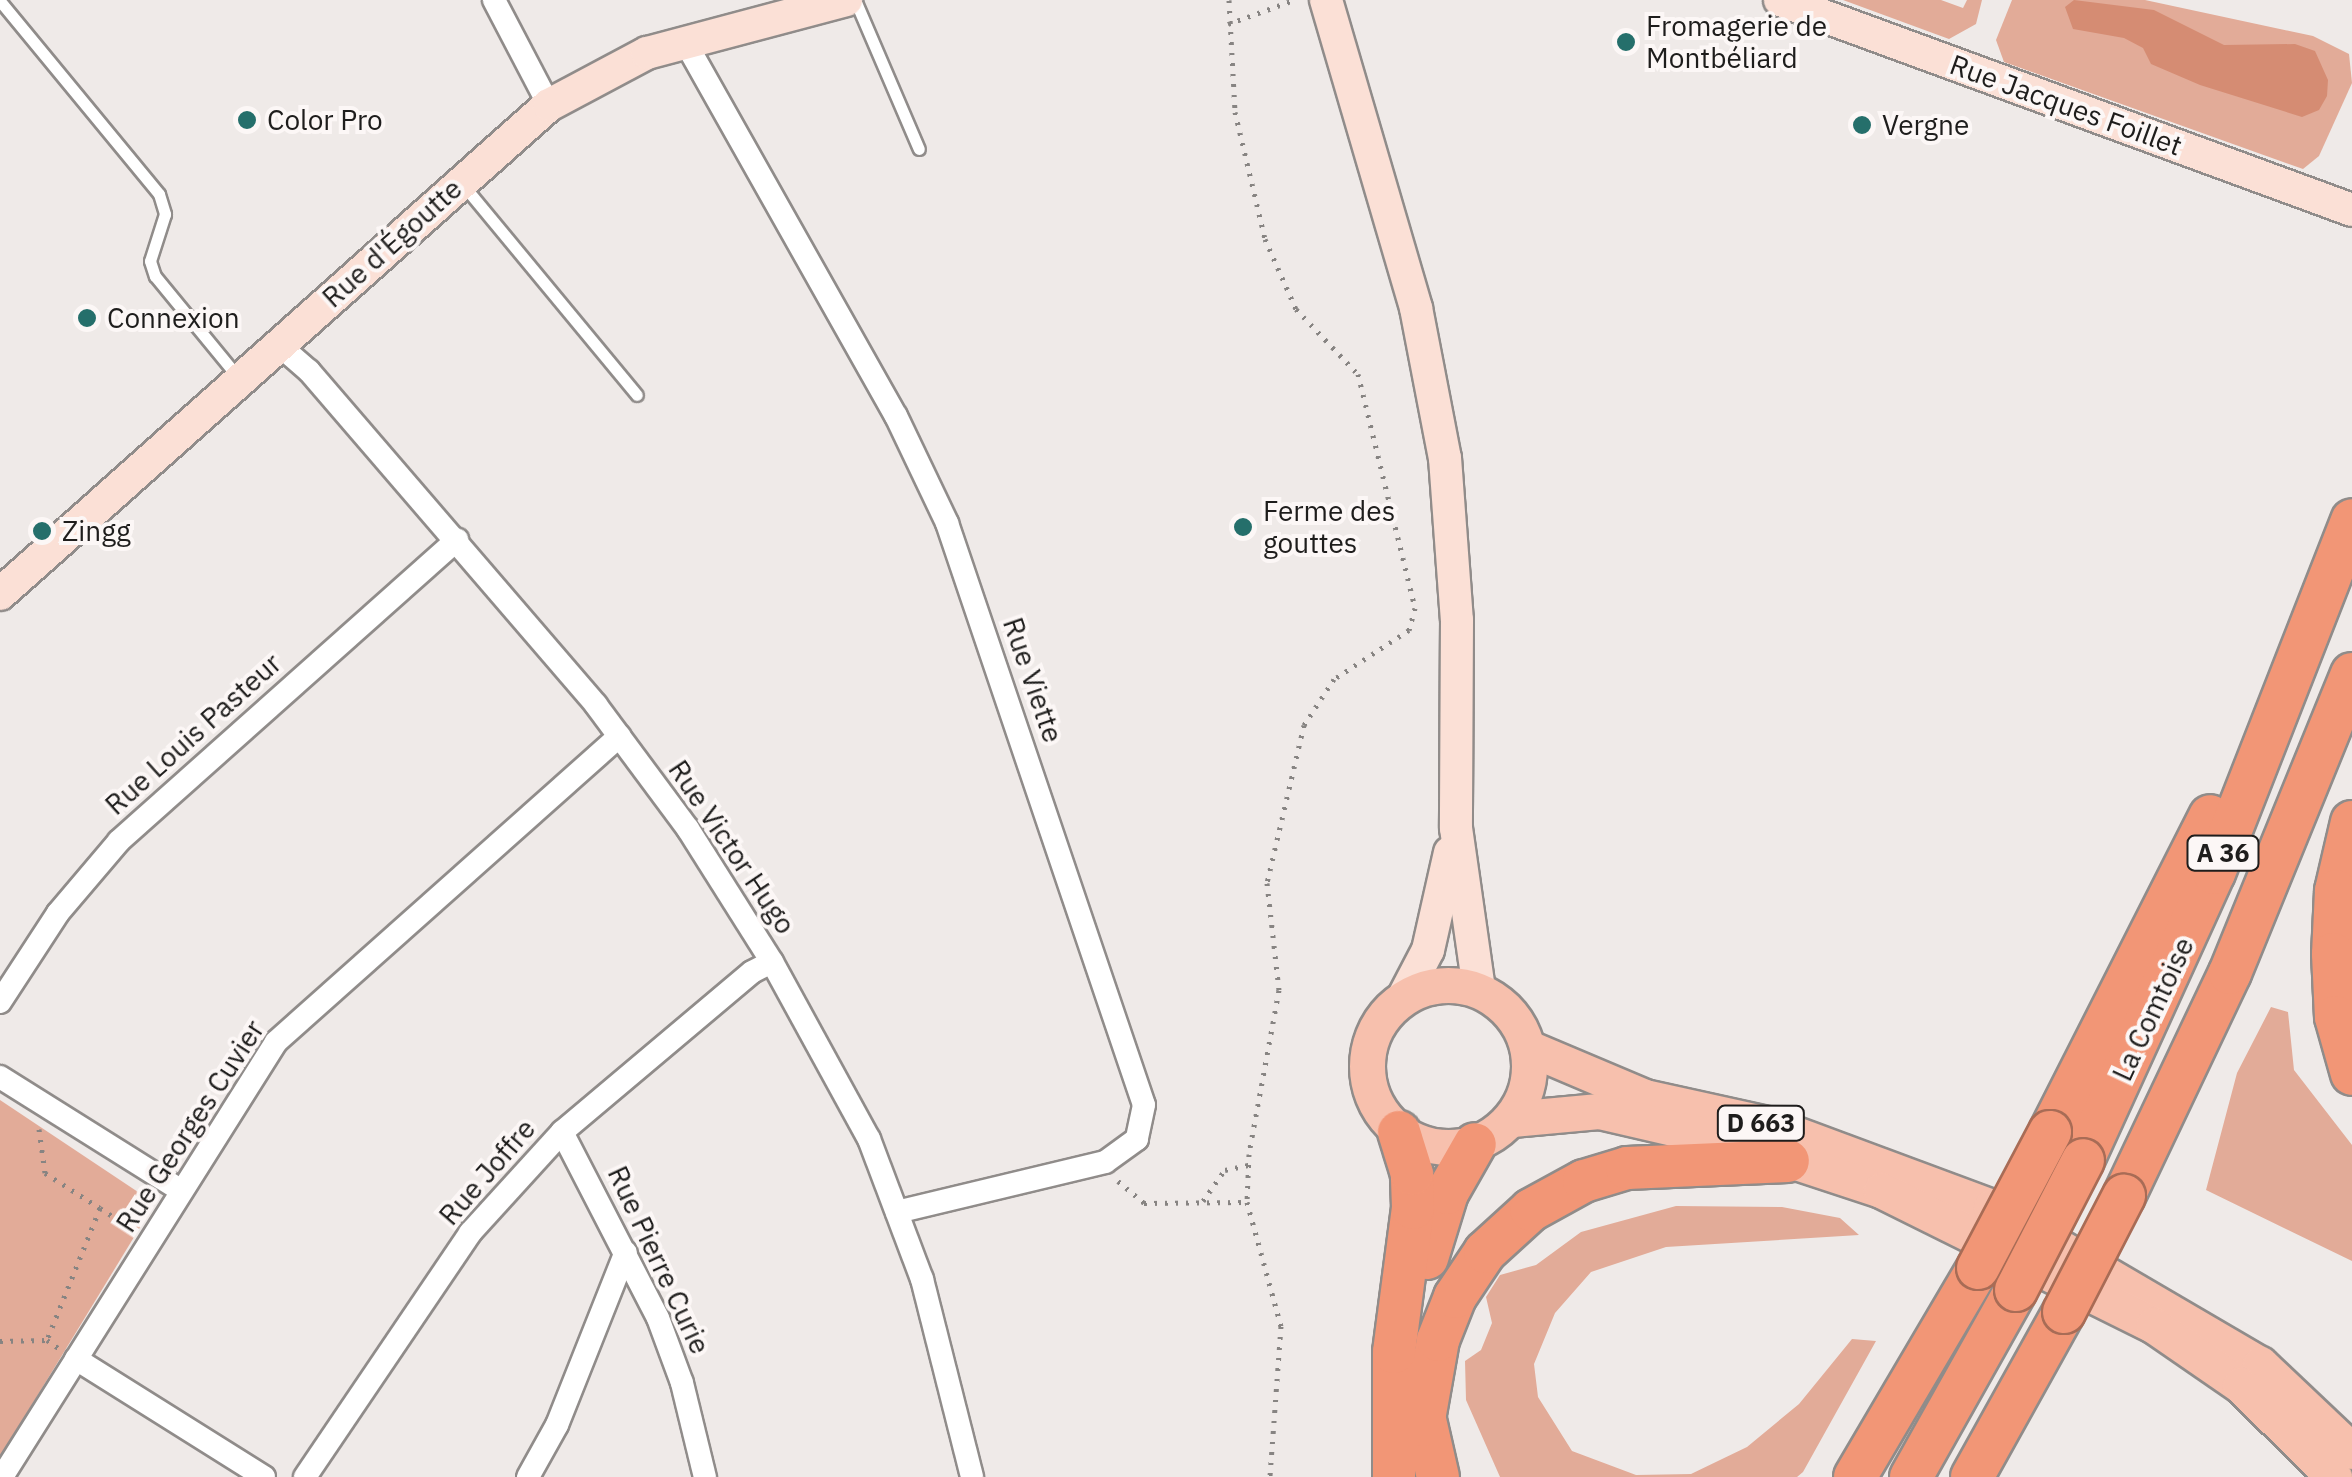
<!DOCTYPE html>
<html>
<head>
<meta charset="utf-8">
<style>
  body { margin:0 }
  #map { position:relative; width:2352px; height:1477px; overflow:hidden; background:#efeae8; font-family:"IBM Plex Sans",sans-serif }
  div>[style] { position:absolute }
  .green>* { inset:0; background:#e2ab98 }
  .water>* { inset:0; background:#d58c73 }
  .path>* { height:5px; margin-top:-2.5px; transform-origin:0; background:repeating-linear-gradient(90deg,#878482 0 2.5px,transparent 0 10.5px) }
  .roads { filter:drop-shadow(2px 0 #908c8a) drop-shadow(-2px 0 #908c8a) drop-shadow(0 2px #908c8a) drop-shadow(0 -2px #908c8a) }
  .lane>* { height:11px; margin:-5.5px; padding:0 5.5px; transform-origin:5.5px; border-radius:5.5px; background:#fff }
  .street>* { height:22px; margin:-11px; padding:0 11px; transform-origin:11px; border-radius:11px; background:#fff }
  .secondary>* { height:32px; margin:-16px; padding:0 16px; transform-origin:16px; border-radius:16px; background:#fbe0d6 }
  .primary>* { height:35px; margin:-17.5px; padding:0 17.5px; transform-origin:17.5px; border-radius:17.5px; background:#f7c0ad }
  .primary>.ring { margin:-17.5px; padding:0; box-sizing:content-box; background:none; border:35px solid #f7c0ad; border-radius:50% }
  .highway>* { height:42px; margin:-21px; padding:0 21px; transform-origin:21px; border-radius:21px; background:#f29676 }
  .bridges { filter:drop-shadow(2px 0 #a86c56) drop-shadow(-2px 0 #a86c56) drop-shadow(0 2px #a86c56) drop-shadow(0 -2px #a86c56) }
  .highway-bridge>* { height:42px; margin:-21px; padding:0 21px; transform-origin:21px; border-radius:21px; background:#f29676 }
  .dots>* { width:28px; height:28px; translate:-50% -50%; box-sizing:border-box; border:5px solid #fcf7f6; border-radius:50% }
  span { translate:-50% -50%; white-space:nowrap; text-align:center; line-height:1.15; -webkit-text-stroke:8px #fcf7f6; paint-order:stroke }
  .shield-label span { padding:2px 8px; background:#fcf7f6; border:2px solid; border-radius:8px; -webkit-text-stroke-width:0 }
  .shield-label { font-size:25px; color:#1e1d1c; font-weight:700 }
  .poi-label { font-size:28px; color:#1e1d1c }
  .left { translate:0 -50%; text-align:left }
  .street-label { font-size:28px; color:#1e1d1c }
</style>
</head>
<body>
<div id="map">
  <div class="green">
    <i style="clip-path:polygon(1843px 0,1941px 0,1963px 8px,1967px 0,1982px 0,1976px 24px,1949px 39px)"></i>
    <i style="clip-path:polygon(2012px 0,2145px 0,2313px 36px,2349px 54px,2352px 83px,2319px 156px,2303px 169px,2004px 62px,1996px 40px)"></i>
    <i style="clip-path:polygon(2271px 1007px,2288px 1012px,2294px 1070px,2352px 1145px,2352px 1261px,2206px 1190px,2237px 1073px)"></i>
    <i style="clip-path:polygon(0 1100px,138px 1192px,142px 1224px,0 1457px)"></i>
    <i style="clip-path:polygon(1676px 1206px,1782px 1207px,1840px 1218px,1859px 1235px,1666px 1247px,1591px 1272px,1555px 1313px,1534px 1364px,1538px 1397px,1572px 1451px,1636px 1475px,1691px 1474px,1747px 1447px,1799px 1404px,1852px 1339px,1876px 1341px,1803px 1472px,1797px 1477px,1500px 1477px,1466px 1400px,1465px 1361px,1481px 1350px,1492px 1323px,1486px 1297px,1500px 1275px,1536px 1265px,1581px 1232px)"></i>
  </div>
  <div class="water">
    <i style="clip-path:polygon(2074px 0,2154px 10px,2224px 45px,2295px 44px,2315px 51px,2328px 80px,2327px 96px,2319px 110px,2302px 117px,2200px 85px,2151px 64px,2143px 48px,2124px 38px,2073px 29px,2065px 7px)"></i>
  </div>
  <div class="path">
    <i style="left:1229px;top:0;width:112px;rotate:86.9deg"></i>
    <i style="left:1235px;top:112px;width:130px;rotate:76.7deg"></i>
    <i style="left:1265px;top:239px;width:77px;rotate:66.1deg"></i>
    <i style="left:1296px;top:309px;width:90px;rotate:46.4deg"></i>
    <i style="left:1358px;top:374px;width:241px;rotate:76.3deg"></i>
    <i style="left:1415px;top:608px;width:23px;rotate:105deg"></i>
    <i style="left:1409px;top:630px;width:90px;rotate:146.8deg"></i>
    <i style="left:1334px;top:679px;width:55px;rotate:123.1deg"></i>
    <i style="left:1304px;top:725px;width:162px;rotate:103.2deg"></i>
    <i style="left:1267px;top:883px;width:108px;rotate:83.6deg"></i>
    <i style="left:1279px;top:990px;width:167px;rotate:100.4deg"></i>
    <i style="left:1249px;top:1154px;width:48px;rotate:92.4deg"></i>
    <i style="left:1247px;top:1202px;width:129px;rotate:74.7deg"></i>
    <i style="left:1281px;top:1326px;width:151px;rotate:94.2deg"></i>
    <i style="left:1228px;top:24px;width:70px;rotate:-20deg"></i>
    <i style="left:39px;top:1129px;width:44px;rotate:82.2deg"></i>
    <i style="left:45px;top:1173px;width:65px;rotate:32.5deg"></i>
    <i style="left:100px;top:1208px;width:142px;rotate:111.9deg"></i>
    <i style="left:1118px;top:1181px;width:34px;rotate:40deg"></i>
    <i style="left:1144px;top:1203px;width:103px;rotate:-0.6deg"></i>
    <i style="left:1203px;top:1201px;width:38px;rotate:-55deg"></i>
    <i style="left:1225px;top:1170px;width:25px;rotate:-12deg"></i>
    <i style="left:100px;top:1208px;width:37px;rotate:33deg"></i>
    <i style="left:0;top:1341px;width:47px;rotate:-1.2deg"></i>
    <i style="left:47px;top:1340px;width:16px;rotate:35deg"></i>
  </div>
  <div class="roads">
    <div class="lane">
      <i style="left:855px;top:0;width:162px;rotate:66.8deg"></i>
      <i style="left:0;top:1px;width:250px;rotate:50.5deg"></i>
      <i style="left:159px;top:194px;width:21px;rotate:73deg"></i>
      <i style="left:165px;top:214px;width:49px;rotate:107.7deg"></i>
      <i style="left:150px;top:261px;width:16px;rotate:72deg"></i>
      <i style="left:155px;top:276px;width:129px;rotate:50.6deg"></i>
      <i style="left:464px;top:186px;width:271px;rotate:50.4deg"></i>
    </div>
    <div class="street">
      <i style="left:494px;top:0;width:119px;rotate:62.4deg"></i>
      <i style="left:684px;top:40px;width:432px;rotate:60.6deg"></i>
      <i style="left:896px;top:416px;width:119px;rotate:64.5deg"></i>
      <i style="left:947px;top:523px;width:614px;rotate:71.3deg"></i>
      <i style="left:1144px;top:1105px;width:35px;rotate:102deg"></i>
      <i style="left:1137px;top:1139px;width:39px;rotate:144deg"></i>
      <i style="left:1105px;top:1162px;width:214px;rotate:166.5deg"></i>
      <i style="left:279px;top:345px;width:40px;rotate:41deg"></i>
      <i style="left:309px;top:371px;width:440px;rotate:49.3deg"></i>
      <i style="left:596px;top:705px;width:154px;rotate:53.4deg"></i>
      <i style="left:688px;top:829px;width:157px;rotate:57.7deg"></i>
      <i style="left:772px;top:962px;width:202px;rotate:61.3deg"></i>
      <i style="left:869px;top:1139px;width:150px;rotate:69.3deg"></i>
      <i style="left:922px;top:1279px;width:204px;rotate:75.8deg"></i>
      <i style="left:0;top:1002px;width:106px;rotate:-56.9deg"></i>
      <i style="left:58px;top:913px;width:94px;rotate:-49.7deg"></i>
      <i style="left:119px;top:841px;width:453px;rotate:-41.7deg"></i>
      <i style="left:0;top:1077px;width:213px;rotate:32.1deg"></i>
      <i style="left:562px;top:1132px;width:209px;rotate:62.7deg"></i>
      <i style="left:658px;top:1318px;width:69px;rotate:69.7deg"></i>
      <i style="left:682px;top:1383px;width:97px;rotate:76.3deg"></i>
      <i style="left:76px;top:1359px;width:222px;rotate:32.1deg"></i>
      <i style="left:2px;top:1477px;width:514px;rotate:-57.79deg"></i>
      <i style="left:276px;top:1042px;width:460px;rotate:-41.7deg"></i>
      <i style="left:305px;top:1477px;width:295px;rotate:-55.9deg"></i>
      <i style="left:470px;top:1233px;width:137px;rotate:-47.7deg"></i>
      <i style="left:562px;top:1132px;width:248px;rotate:-40.1deg"></i>
      <i style="left:752px;top:972px;width:22px;rotate:-27deg"></i>
      <i style="left:528px;top:1477px;width:60px;rotate:-60.9deg"></i>
      <i style="left:557px;top:1425px;width:186px;rotate:-68.3deg"></i>
    </div>
    <div class="secondary">
      <i style="left:1326px;top:0;width:321px;rotate:73.7deg"></i>
      <i style="left:1416px;top:308px;width:153px;rotate:79.1deg"></i>
      <i style="left:1445px;top:458px;width:162px;rotate:85.8deg"></i>
      <i style="left:1457px;top:620px;width:208px;rotate:90.3deg"></i>
      <i style="left:1456px;top:828px;width:164px;rotate:81.9deg"></i>
      <i style="left:1780px;top:0;width:609px;rotate:20.16deg"></i>
      <i style="left:0;top:594px;width:735px;rotate:-41.69deg"></i>
      <i style="left:549px;top:105px;width:111px;rotate:-28deg"></i>
      <i style="left:647px;top:53px;width:206px;rotate:-14.9deg"></i>
      <i style="left:1403px;top:998px;width:54px;rotate:-62.5deg"></i>
      <i style="left:1428px;top:950px;width:100px;rotate:-77.3deg"></i>
    </div>
    <div class="primary">
      <i class="ring" style="left:1367px;top:985px;width:127px;height:127px"></i>
      <i style="left:1529px;top:1048px;width:126px;rotate:22.9deg"></i>
      <i style="left:1645px;top:1097px;width:129px;rotate:12.5deg"></i>
      <i style="left:1771px;top:1125px;width:235px;rotate:20.4deg"></i>
      <i style="left:1991px;top:1207px;width:311px;rotate:30.3deg"></i>
      <i style="left:2260px;top:1364px;width:127px;rotate:43.4deg"></i>
      <i style="left:1512px;top:1119px;width:87px;rotate:-5.3deg"></i>
      <i style="left:1599px;top:1111px;width:143px;rotate:13deg"></i>
      <i style="left:1738px;top:1143px;width:151px;rotate:18.2deg"></i>
      <i style="left:1881px;top:1190px;width:304px;rotate:26.4deg"></i>
      <i style="left:2153px;top:1325px;width:106px;rotate:34.6deg"></i>
      <i style="left:2240px;top:1385px;width:132px;rotate:44.4deg"></i>
    </div>
    <div class="highway">
      <i style="left:2352px;top:822px;width:71px;rotate:103.1deg"></i>
      <i style="left:2336px;top:891px;width:63px;rotate:92.7deg"></i>
      <i style="left:2333px;top:954px;width:63px;rotate:87.3deg"></i>
      <i style="left:2336px;top:1017px;width:59px;rotate:74.3deg"></i>
      <i style="left:2050px;top:1132px;width:354px;rotate:-63.1deg"></i>
      <i style="left:2083px;top:1160px;width:315px;rotate:-65.5deg"></i>
      <i style="left:2214px;top:873px;width:379px;rotate:-68.6deg"></i>
      <i style="left:2124px;top:1196px;width:247px;rotate:-64.6deg"></i>
      <i style="left:2230px;top:973px;width:323px;rotate:-67.8deg"></i>
      <i style="left:1427px;top:1258px;width:68px;rotate:-72.9deg"></i>
      <i style="left:1447px;top:1193px;width:56px;rotate:-60.3deg"></i>
      <i style="left:1420px;top:1398px;width:81px;rotate:77.2deg"></i>
      <i style="left:1423px;top:1425px;width:86px;rotate:-80deg"></i>
      <i style="left:1438px;top:1340px;width:46px;rotate:-68.4deg"></i>
      <i style="left:1455px;top:1297px;width:54px;rotate:-56.3deg"></i>
      <i style="left:1485px;top:1252px;width:62px;rotate:-42.4deg"></i>
      <i style="left:1531px;top:1210px;width:60px;rotate:-28.7deg"></i>
      <i style="left:1584px;top:1181px;width:45px;rotate:-16.8deg"></i>
      <i style="left:1627px;top:1168px;width:161px;rotate:-2.5deg"></i>
      <i style="left:1394px;top:1477px;width:125px;rotate:-90deg"></i>
      <i style="left:1394px;top:1352px;width:145px;rotate:-82.5deg"></i>
      <i style="left:1413px;top:1208px;width:34px;rotate:-92deg"></i>
      <i style="left:1412px;top:1174px;width:44px;rotate:-107.2deg"></i>
      <i style="left:1855px;top:1477px;width:243px;rotate:-59.5deg"></i>
      <i style="left:1911px;top:1477px;width:214px;rotate:-60.7deg"></i>
      <i style="left:1972px;top:1477px;width:189px;rotate:-60.9deg"></i>
    </div>
  </div>
  <div class="bridges">
    <div class="highway-bridge">
      <i style="left:1978px;top:1268px;width:154px;rotate:-62.1deg"></i>
      <i style="left:2016px;top:1290px;width:146px;rotate:-62.7deg"></i>
      <i style="left:2064px;top:1312px;width:131px;rotate:-62.7deg"></i>
    </div>
  </div>
  <div class="dots">
    <i style="left:1626px;top:42px;background:#256f6b"></i>
    <i style="left:247px;top:120px;background:#256f6b"></i>
    <i style="left:1862px;top:125px;background:#256f6b"></i>
    <i style="left:87px;top:318px;background:#256f6b"></i>
    <i style="left:1243px;top:527px;background:#256f6b"></i>
    <i style="left:42px;top:531px;background:#256f6b"></i>
  </div>
  <div class="shield-label">
    <span style="left:2223px;top:853px">A 36</span>
    <span style="left:1761px;top:1123px">D 663</span>
  </div>
  <div class="poi-label">
    <span class="left" style="left:1646px;top:42px">Fromagerie de<br>Montbéliard</span>
    <span class="left" style="left:267px;top:120px">Color Pro</span>
    <span class="left" style="left:1882px;top:125px">Vergne</span>
    <span class="left" style="left:107px;top:318px">Connexion</span>
    <span class="left" style="left:1263px;top:527px">Ferme des<br>gouttes</span>
    <span class="left" style="left:62px;top:531px">Zingg</span>
  </div>
  <div class="street-label">
    <span style="left:2066px;top:105px;rotate:20deg">Rue Jacques Foillet</span>
    <span style="left:392px;top:243px;rotate:-42deg">Rue d'Égoutte</span>
    <span style="left:1033px;top:680px;rotate:71deg">Rue Viette</span>
    <span style="left:193px;top:734px;rotate:-42deg">Rue Louis Pasteur</span>
    <span style="left:732px;top:847px;rotate:56deg">Rue Victor Hugo</span>
    <span style="left:2153px;top:1009px;rotate:-65deg">La Comtoise</span>
    <span style="left:190px;top:1126px;rotate:-57deg">Rue Georges Cuvier</span>
    <span style="left:487px;top:1172px;rotate:-49deg">Rue Joffre</span>
    <span style="left:659px;top:1260px;rotate:65deg">Rue Pierre Curie</span>
  </div>
</div>
</body>
</html>
